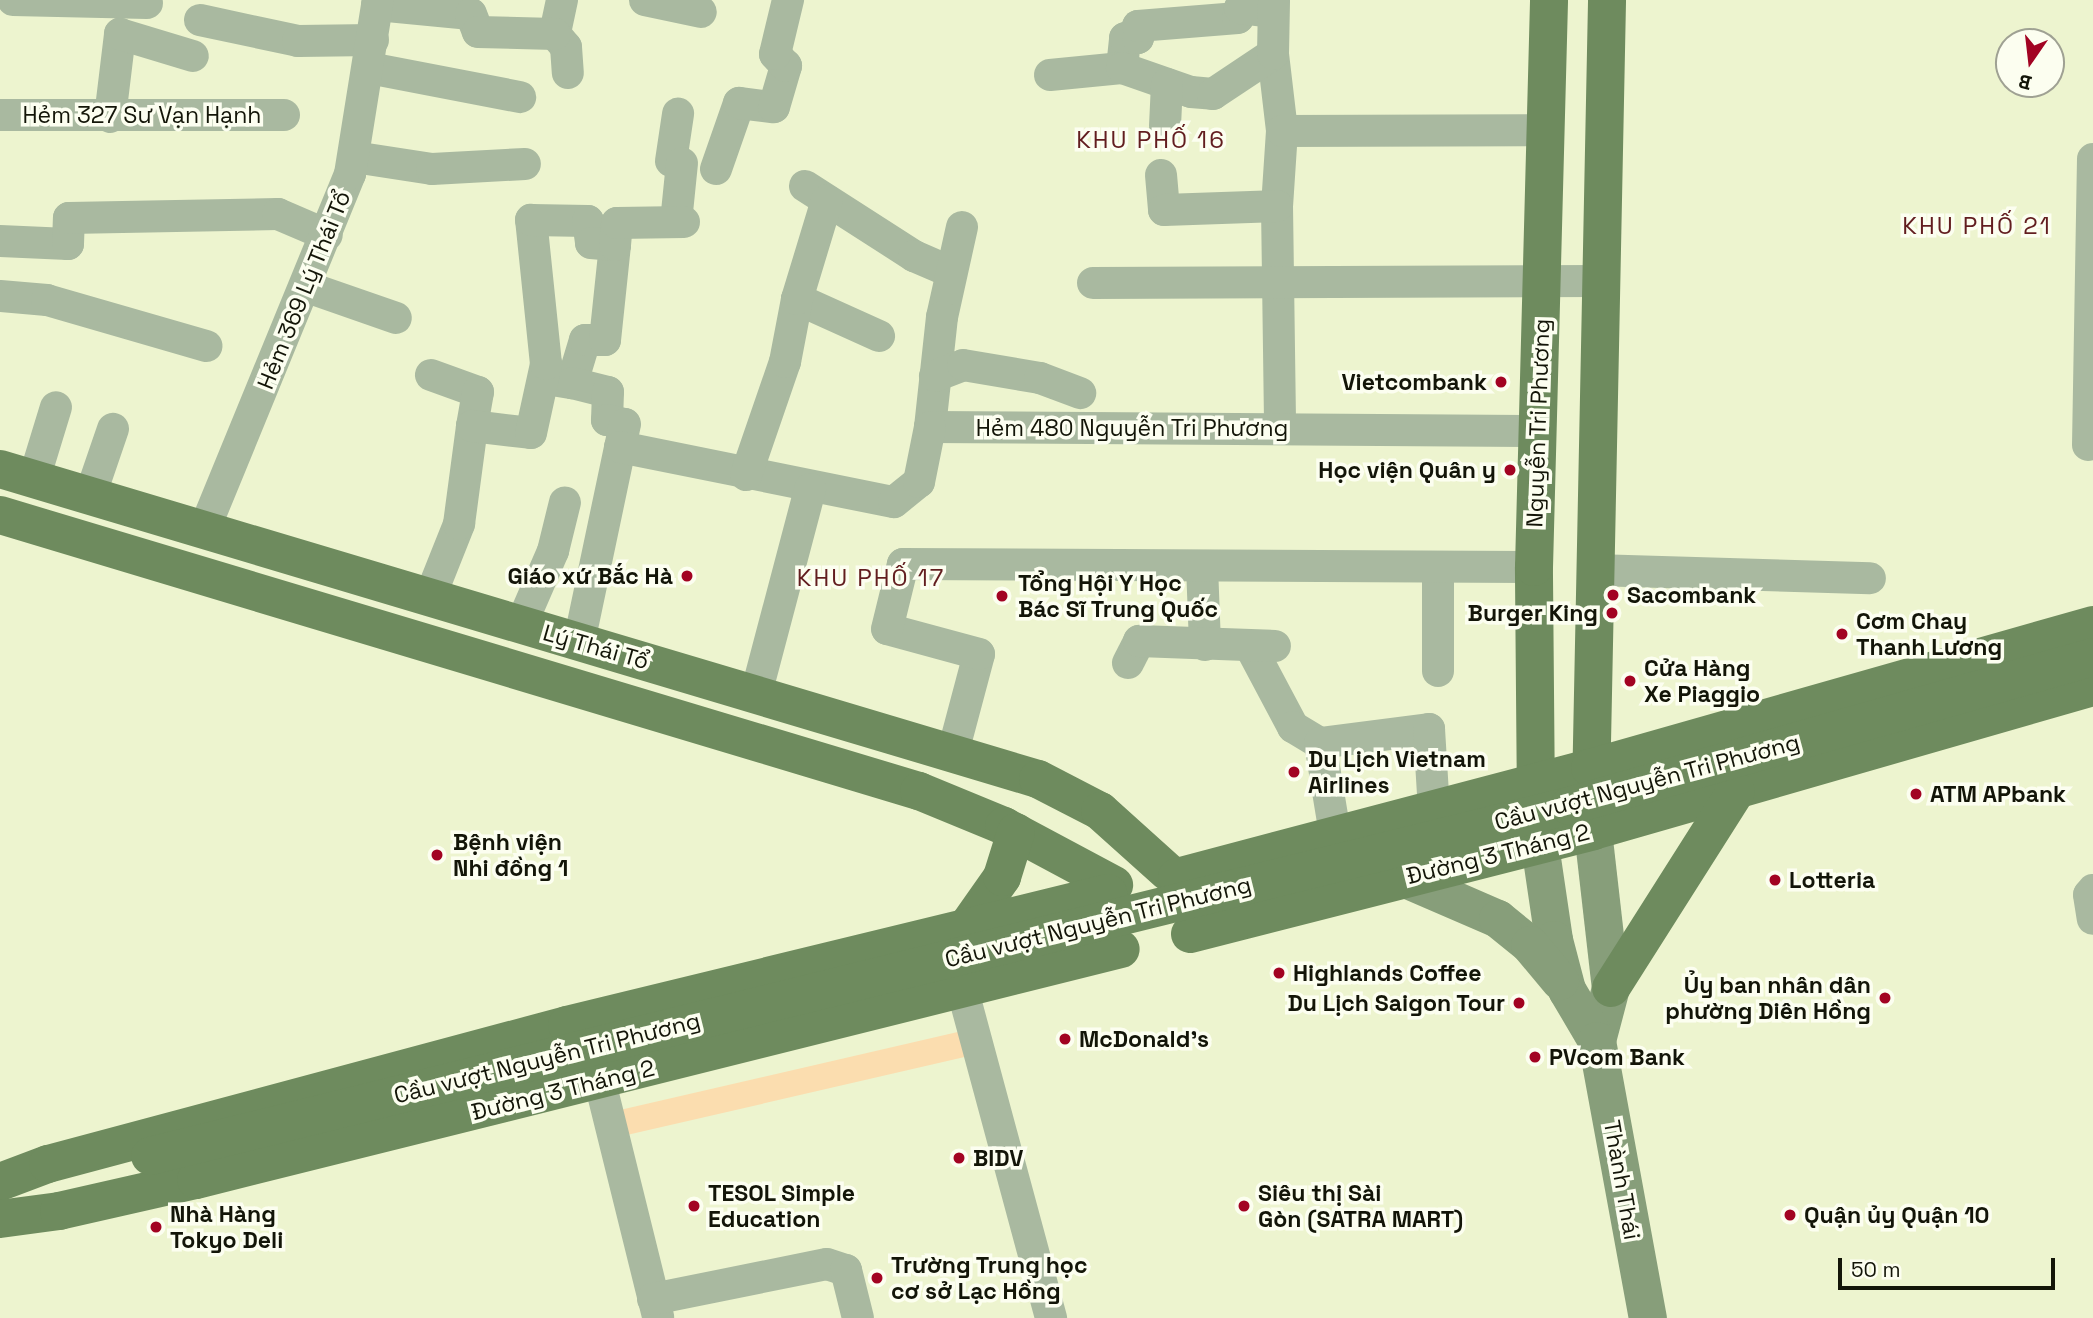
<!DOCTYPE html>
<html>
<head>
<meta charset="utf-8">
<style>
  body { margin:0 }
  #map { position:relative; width:2093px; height:1318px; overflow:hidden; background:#edf4cf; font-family:"Space Grotesk",sans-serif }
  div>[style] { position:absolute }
  .green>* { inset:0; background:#fbddaf; transform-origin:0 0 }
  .street>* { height:32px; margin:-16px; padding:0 16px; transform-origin:16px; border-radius:16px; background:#a9b9a0 }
  .secondary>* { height:38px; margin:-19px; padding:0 19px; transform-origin:19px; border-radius:19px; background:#879e7a }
  .primary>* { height:38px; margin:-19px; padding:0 19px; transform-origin:19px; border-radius:19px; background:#6e8b5e }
  .primary-bridge>* { height:38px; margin:-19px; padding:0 19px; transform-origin:19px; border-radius:19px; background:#6e8b5e }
  .dots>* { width:19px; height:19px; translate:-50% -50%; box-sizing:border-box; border:4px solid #fcfef0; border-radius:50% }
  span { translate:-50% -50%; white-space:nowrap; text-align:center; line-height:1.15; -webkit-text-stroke:7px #fcfef0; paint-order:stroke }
  .street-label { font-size:23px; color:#131508 }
  .poi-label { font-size:23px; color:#131508; font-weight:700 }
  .right { translate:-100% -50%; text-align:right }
  .left { translate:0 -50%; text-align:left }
  .neighbourhood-label { font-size:24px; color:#621d1f; letter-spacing:2px }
  .north { position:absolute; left:1995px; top:28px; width:70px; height:70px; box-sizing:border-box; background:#fcfef0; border:2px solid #9fa193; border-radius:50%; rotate:194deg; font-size:19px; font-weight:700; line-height:28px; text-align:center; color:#131508 }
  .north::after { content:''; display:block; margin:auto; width:24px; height:32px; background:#a20322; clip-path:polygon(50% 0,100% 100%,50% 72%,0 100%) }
  .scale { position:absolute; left:1838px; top:1258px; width:217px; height:32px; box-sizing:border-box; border:4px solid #131508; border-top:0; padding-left:9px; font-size:21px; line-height:24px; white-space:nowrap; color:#131508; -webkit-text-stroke:5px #fcfef0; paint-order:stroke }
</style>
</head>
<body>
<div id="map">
  <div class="green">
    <i style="left:962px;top:1031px;width:26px;height:350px;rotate:77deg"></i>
  </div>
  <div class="street">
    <i style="left:13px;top:0;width:134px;rotate:1.3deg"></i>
    <i style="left:562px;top:0;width:35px;rotate:102deg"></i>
    <i style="left:555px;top:34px;width:17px;rotate:50deg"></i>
    <i style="left:566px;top:47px;width:26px;rotate:86deg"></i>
    <i style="left:645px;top:0;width:57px;rotate:12.1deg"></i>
    <i style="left:377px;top:5px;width:94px;rotate:5.5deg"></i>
    <i style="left:471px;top:14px;width:19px;rotate:69deg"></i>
    <i style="left:478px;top:32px;width:77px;rotate:1.5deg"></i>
    <i style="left:200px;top:20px;width:100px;rotate:12.1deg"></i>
    <i style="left:298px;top:41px;width:75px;rotate:-0.8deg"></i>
    <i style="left:1273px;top:54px;width:78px;rotate:83.3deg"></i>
    <i style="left:1282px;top:131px;width:75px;rotate:93.8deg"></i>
    <i style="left:1277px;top:206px;width:222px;rotate:89.2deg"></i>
    <i style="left:369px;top:68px;width:154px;rotate:10.9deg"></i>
    <i style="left:1122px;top:68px;width:30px;rotate:-84deg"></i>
    <i style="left:1125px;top:38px;width:13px"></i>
    <i style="left:1138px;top:38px;width:12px;rotate:-90deg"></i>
    <i style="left:1138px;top:26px;width:100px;rotate:-4.6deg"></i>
    <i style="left:1238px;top:18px;width:10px;rotate:-79deg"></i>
    <i style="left:1240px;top:8px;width:32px;rotate:7deg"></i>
    <i style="left:1050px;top:75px;width:72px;rotate:-5.6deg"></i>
    <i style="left:1122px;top:68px;width:73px;rotate:19.2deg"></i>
    <i style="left:1191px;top:92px;width:22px;rotate:5deg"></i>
    <i style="left:1213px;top:94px;width:72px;rotate:-33.7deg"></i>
    <i style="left:1273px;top:54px;width:54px;rotate:-88.9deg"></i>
    <i style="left:0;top:115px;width:284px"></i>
    <i style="left:110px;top:117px;width:84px;rotate:-83.1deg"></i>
    <i style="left:120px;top:34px;width:76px;rotate:16.8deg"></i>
    <i style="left:1165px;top:126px;width:42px;rotate:-87.3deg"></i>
    <i style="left:1282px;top:131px;width:263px;rotate:-0.2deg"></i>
    <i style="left:354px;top:157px;width:79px;rotate:8.7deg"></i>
    <i style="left:432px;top:169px;width:93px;rotate:-3.1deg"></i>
    <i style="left:671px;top:161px;width:48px;rotate:-81.5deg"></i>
    <i style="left:716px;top:169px;width:70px;rotate:-70.8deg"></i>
    <i style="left:739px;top:103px;width:35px;rotate:7deg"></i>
    <i style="left:774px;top:107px;width:43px;rotate:-73.7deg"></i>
    <i style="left:786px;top:66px;width:16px;rotate:-133deg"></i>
    <i style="left:775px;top:54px;width:56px;rotate:-76.5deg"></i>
    <i style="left:1161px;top:175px;width:35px;rotate:85deg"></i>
    <i style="left:1164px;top:210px;width:113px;rotate:-2deg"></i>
    <i style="left:805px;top:186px;width:130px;rotate:32.7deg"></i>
    <i style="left:914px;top:256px;width:40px;rotate:23.4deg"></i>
    <i style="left:676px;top:222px;width:59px;rotate:-84.2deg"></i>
    <i style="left:962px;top:227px;width:92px;rotate:102.5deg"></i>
    <i style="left:942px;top:317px;width:111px;rotate:96.2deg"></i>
    <i style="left:930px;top:427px;width:607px;rotate:0.38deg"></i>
    <i style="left:0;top:241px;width:68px;rotate:2.5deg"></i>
    <i style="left:68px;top:244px;width:26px;rotate:-88deg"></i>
    <i style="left:69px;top:218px;width:209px;rotate:-1.1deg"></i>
    <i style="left:278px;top:214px;width:53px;rotate:23.2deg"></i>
    <i style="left:1093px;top:283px;width:507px;rotate:-0.23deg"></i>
    <i style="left:307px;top:287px;width:94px;rotate:19.2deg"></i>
    <i style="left:0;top:296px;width:47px;rotate:4.9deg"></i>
    <i style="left:47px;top:300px;width:166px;rotate:16.1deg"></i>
    <i style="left:797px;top:299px;width:90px;rotate:24.3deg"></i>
    <i style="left:431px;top:375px;width:50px;rotate:19.9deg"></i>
    <i style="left:478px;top:392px;width:35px;rotate:100deg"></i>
    <i style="left:935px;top:376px;width:30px;rotate:-21deg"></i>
    <i style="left:963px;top:365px;width:78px;rotate:9.6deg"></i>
    <i style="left:1040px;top:378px;width:43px;rotate:20.6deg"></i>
    <i style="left:552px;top:380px;width:20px;rotate:9deg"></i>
    <i style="left:572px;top:383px;width:45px;rotate:-73.2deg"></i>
    <i style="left:585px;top:340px;width:20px"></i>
    <i style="left:605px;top:340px;width:96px;rotate:-84deg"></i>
    <i style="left:572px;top:383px;width:37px;rotate:14deg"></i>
    <i style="left:608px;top:392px;width:28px;rotate:92deg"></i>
    <i style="left:607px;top:420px;width:18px;rotate:13deg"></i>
    <i style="left:625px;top:424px;width:223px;rotate:101.9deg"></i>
    <i style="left:2088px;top:445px;width:286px;rotate:-89deg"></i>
    <i style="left:620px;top:447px;width:279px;rotate:11.4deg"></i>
    <i style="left:894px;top:502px;width:32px;rotate:-39deg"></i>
    <i style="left:919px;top:482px;width:56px;rotate:-78.7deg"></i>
    <i style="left:746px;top:475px;width:120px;rotate:-71deg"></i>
    <i style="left:785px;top:362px;width:64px;rotate:-79.2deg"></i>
    <i style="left:797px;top:299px;width:103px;rotate:-73.1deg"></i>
    <i style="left:34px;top:479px;width:75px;rotate:-73deg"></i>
    <i style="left:90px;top:496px;width:71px;rotate:-71.1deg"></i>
    <i style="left:204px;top:530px;width:385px;rotate:-67.7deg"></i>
    <i style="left:350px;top:174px;width:176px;rotate:-80.9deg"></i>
    <i style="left:1202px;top:566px;width:79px;rotate:87.8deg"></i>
    <i style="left:1438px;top:567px;width:104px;rotate:90deg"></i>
    <i style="left:1594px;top:570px;width:276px;rotate:1.7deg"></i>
    <i style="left:430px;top:597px;width:79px;rotate:-68.3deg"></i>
    <i style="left:459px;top:524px;width:99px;rotate:-82.4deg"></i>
    <i style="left:472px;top:426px;width:59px;rotate:6.8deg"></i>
    <i style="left:531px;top:433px;width:71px;rotate:-77.7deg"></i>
    <i style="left:546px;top:364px;width:145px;rotate:-95.9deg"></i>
    <i style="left:531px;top:220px;width:57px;rotate:1deg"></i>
    <i style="left:588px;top:221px;width:22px;rotate:82deg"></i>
    <i style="left:591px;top:243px;width:24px;rotate:5deg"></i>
    <i style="left:615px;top:245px;width:22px;rotate:-85deg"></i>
    <i style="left:617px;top:223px;width:67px;rotate:-0.9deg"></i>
    <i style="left:521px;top:625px;width:81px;rotate:-66.6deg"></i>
    <i style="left:553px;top:551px;width:50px;rotate:-76.2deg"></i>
    <i style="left:1250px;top:646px;width:92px;rotate:62deg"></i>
    <i style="left:1293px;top:727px;width:31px;rotate:31deg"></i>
    <i style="left:1320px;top:743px;width:92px;rotate:80.6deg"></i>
    <i style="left:1128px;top:663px;width:25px;rotate:-63deg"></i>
    <i style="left:1139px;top:641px;width:136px;rotate:2.1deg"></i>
    <i style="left:756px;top:694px;width:212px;rotate:-75.2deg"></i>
    <i style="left:1320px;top:743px;width:110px;rotate:-7.3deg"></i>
    <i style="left:1429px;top:729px;width:81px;rotate:86.5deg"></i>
    <i style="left:953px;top:752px;width:101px;rotate:-75.1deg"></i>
    <i style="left:979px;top:654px;width:95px;rotate:-164.8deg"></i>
    <i style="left:887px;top:629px;width:67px;rotate:-76.2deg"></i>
    <i style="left:903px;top:564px;width:631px;rotate:0.27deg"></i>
    <i style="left:2093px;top:890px;width:6px;rotate:129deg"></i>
    <i style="left:2089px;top:895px;width:24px;rotate:81deg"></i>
    <i style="left:962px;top:988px;width:342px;rotate:74.9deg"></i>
    <i style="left:600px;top:1082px;width:242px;rotate:76.1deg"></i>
    <i style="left:653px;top:1299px;width:177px;rotate:-11.4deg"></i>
    <i style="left:827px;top:1264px;width:20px;rotate:18deg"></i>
    <i style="left:846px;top:1270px;width:49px;rotate:76deg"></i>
  </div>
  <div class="secondary">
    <i style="left:1593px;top:831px;width:158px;rotate:83.5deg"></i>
    <i style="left:1611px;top:988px;width:55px;rotate:104.8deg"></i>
    <i style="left:1540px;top:845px;width:96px;rotate:81.6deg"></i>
    <i style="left:1554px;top:940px;width:52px;rotate:75.4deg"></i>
    <i style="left:1567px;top:990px;width:59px;rotate:59.5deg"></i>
    <i style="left:1597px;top:1041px;width:282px;rotate:79.6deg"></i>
    <i style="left:1401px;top:877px;width:106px;rotate:23.4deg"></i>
    <i style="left:1498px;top:919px;width:41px;rotate:39.1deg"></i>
    <i style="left:1530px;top:945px;width:47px;rotate:50.2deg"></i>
  </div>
  <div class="primary">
    <i style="left:0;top:469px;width:1083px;rotate:16.63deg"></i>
    <i style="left:1038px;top:779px;width:70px;rotate:27.3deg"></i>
    <i style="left:1100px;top:811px;width:91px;rotate:41.9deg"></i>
    <i style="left:0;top:515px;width:960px;rotate:16.72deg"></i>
    <i style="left:919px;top:791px;width:92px;rotate:22.4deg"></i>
    <i style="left:1004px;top:826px;width:125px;rotate:28.2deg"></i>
    <i style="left:1591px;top:792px;width:792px;rotate:-88.84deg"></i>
    <i style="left:1536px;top:806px;width:239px;rotate:-90.5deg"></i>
    <i style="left:1534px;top:567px;width:567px;rotate:-88.48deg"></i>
    <i style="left:1177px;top:877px;width:427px;rotate:-14.8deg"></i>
    <i style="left:1590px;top:768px;width:523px;rotate:-15.87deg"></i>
    <i style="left:967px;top:927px;width:61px;rotate:-55deg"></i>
    <i style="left:1002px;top:877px;width:47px;rotate:-72.7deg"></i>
    <i style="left:1190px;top:934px;width:416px;rotate:-14.3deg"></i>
    <i style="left:1593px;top:831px;width:520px;rotate:-16.07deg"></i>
    <i style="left:1611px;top:988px;width:233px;rotate:-57.6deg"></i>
    <i style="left:0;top:1182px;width:51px;rotate:-20.6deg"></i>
    <i style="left:48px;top:1164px;width:537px;rotate:-14.99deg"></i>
    <i style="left:567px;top:1025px;width:557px;rotate:-13.71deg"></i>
    <i style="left:0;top:1219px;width:60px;rotate:-7.7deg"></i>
    <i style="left:59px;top:1211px;width:140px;rotate:-12.8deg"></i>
    <i style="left:196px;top:1180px;width:953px;rotate:-14.02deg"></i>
  </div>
  <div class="primary-bridge">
    <i style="left:150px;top:1156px;width:1462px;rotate:-13.86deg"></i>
    <i style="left:1569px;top:806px;width:545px;rotate:-15.87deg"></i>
  </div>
  <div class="dots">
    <i style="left:1501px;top:382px;background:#a20322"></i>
    <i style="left:1510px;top:470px;background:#a20322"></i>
    <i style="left:687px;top:576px;background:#a20322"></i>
    <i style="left:1613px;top:595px;background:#a20322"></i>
    <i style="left:1002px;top:596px;background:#a20322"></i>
    <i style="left:1612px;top:613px;background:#a20322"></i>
    <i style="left:1842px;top:634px;background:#a20322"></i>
    <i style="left:1630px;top:681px;background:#a20322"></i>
    <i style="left:1294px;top:772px;background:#a20322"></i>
    <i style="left:1916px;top:794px;background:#a20322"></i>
    <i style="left:437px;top:855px;background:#a20322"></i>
    <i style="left:1775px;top:880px;background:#a20322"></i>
    <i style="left:1279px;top:973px;background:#a20322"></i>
    <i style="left:1885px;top:998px;background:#a20322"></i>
    <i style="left:1519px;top:1003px;background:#a20322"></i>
    <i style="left:1065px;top:1039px;background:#a20322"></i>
    <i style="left:1535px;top:1057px;background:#a20322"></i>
    <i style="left:959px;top:1158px;background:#a20322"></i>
    <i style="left:694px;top:1206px;background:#a20322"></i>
    <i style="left:1244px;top:1206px;background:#a20322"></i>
    <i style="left:1790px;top:1215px;background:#a20322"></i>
    <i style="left:156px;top:1227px;background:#a20322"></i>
    <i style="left:877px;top:1278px;background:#a20322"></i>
  </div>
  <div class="street-label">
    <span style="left:142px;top:115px">Hẻm 327 Sư Vạn Hạnh</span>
    <span style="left:304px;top:290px;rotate:-68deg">Hẻm 369 Lý Thái Tổ</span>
    <span style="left:1538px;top:423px;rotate:-88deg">Nguyễn Tri Phương</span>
    <span style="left:1132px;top:428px">Hẻm 480 Nguyễn Tri Phương</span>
    <span style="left:596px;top:647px;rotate:16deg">Lý Thái Tổ</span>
    <span style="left:1647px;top:782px;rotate:-15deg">Cầu vượt Nguyễn Tri Phương</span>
    <span style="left:1498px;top:854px;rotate:-14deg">Đường 3 Tháng 2</span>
    <span style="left:1098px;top:922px;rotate:-14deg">Cầu vượt Nguyễn Tri Phương</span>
    <span style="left:547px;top:1058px;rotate:-14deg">Cầu vượt Nguyễn Tri Phương</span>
    <span style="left:563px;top:1090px;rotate:-14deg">Đường 3 Tháng 2</span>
    <span style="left:1622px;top:1180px;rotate:80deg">Thành Thái</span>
  </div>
  <div class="poi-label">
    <span class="right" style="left:1487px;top:382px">Vietcombank</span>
    <span class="right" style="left:1496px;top:470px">Học viện Quân y</span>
    <span class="right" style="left:673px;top:576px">Giáo xứ Bắc Hà</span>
    <span class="left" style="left:1018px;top:596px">Tổng Hội Y Học<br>Bác Sĩ Trung Quốc</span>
    <span class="left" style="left:1627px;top:595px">Sacombank</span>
    <span class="right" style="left:1598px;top:613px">Burger King</span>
    <span class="left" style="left:1856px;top:634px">Cơm Chay<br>Thanh Lương</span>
    <span class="left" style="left:1644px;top:681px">Cửa Hàng<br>Xe Piaggio</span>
    <span class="left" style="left:1308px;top:772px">Du Lịch Vietnam<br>Airlines</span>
    <span class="left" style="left:1930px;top:794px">ATM APbank</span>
    <span class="left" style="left:453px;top:855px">Bệnh viện<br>Nhi đồng 1</span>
    <span class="left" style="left:1789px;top:880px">Lotteria</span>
    <span class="left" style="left:1293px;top:973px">Highlands Coffee</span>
    <span class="right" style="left:1871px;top:998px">Ủy ban nhân dân<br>phường Diên Hồng</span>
    <span class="right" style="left:1505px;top:1003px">Du Lịch Saigon Tour</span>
    <span class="left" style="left:1079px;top:1039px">McDonald's</span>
    <span class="left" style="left:1549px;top:1057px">PVcom Bank</span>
    <span class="left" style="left:973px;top:1158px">BIDV</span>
    <span class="left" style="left:708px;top:1206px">TESOL Simple<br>Education</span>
    <span class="left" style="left:1258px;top:1206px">Siêu thị Sài<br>Gòn (SATRA MART)</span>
    <span class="left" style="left:170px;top:1227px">Nhà Hàng<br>Tokyo Deli</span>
    <span class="left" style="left:1804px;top:1215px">Quận ủy Quận 10</span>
    <span class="left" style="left:891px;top:1278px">Trường Trung học<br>cơ sở Lạc Hồng</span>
  </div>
  <div class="neighbourhood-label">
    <span style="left:1151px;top:140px">KHU PHỐ 16</span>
    <span style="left:1977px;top:226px">KHU PHỐ 21</span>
    <span style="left:871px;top:578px">KHU PHỐ 17</span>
  </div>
  <div class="north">B</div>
  <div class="scale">50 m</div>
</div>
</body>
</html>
